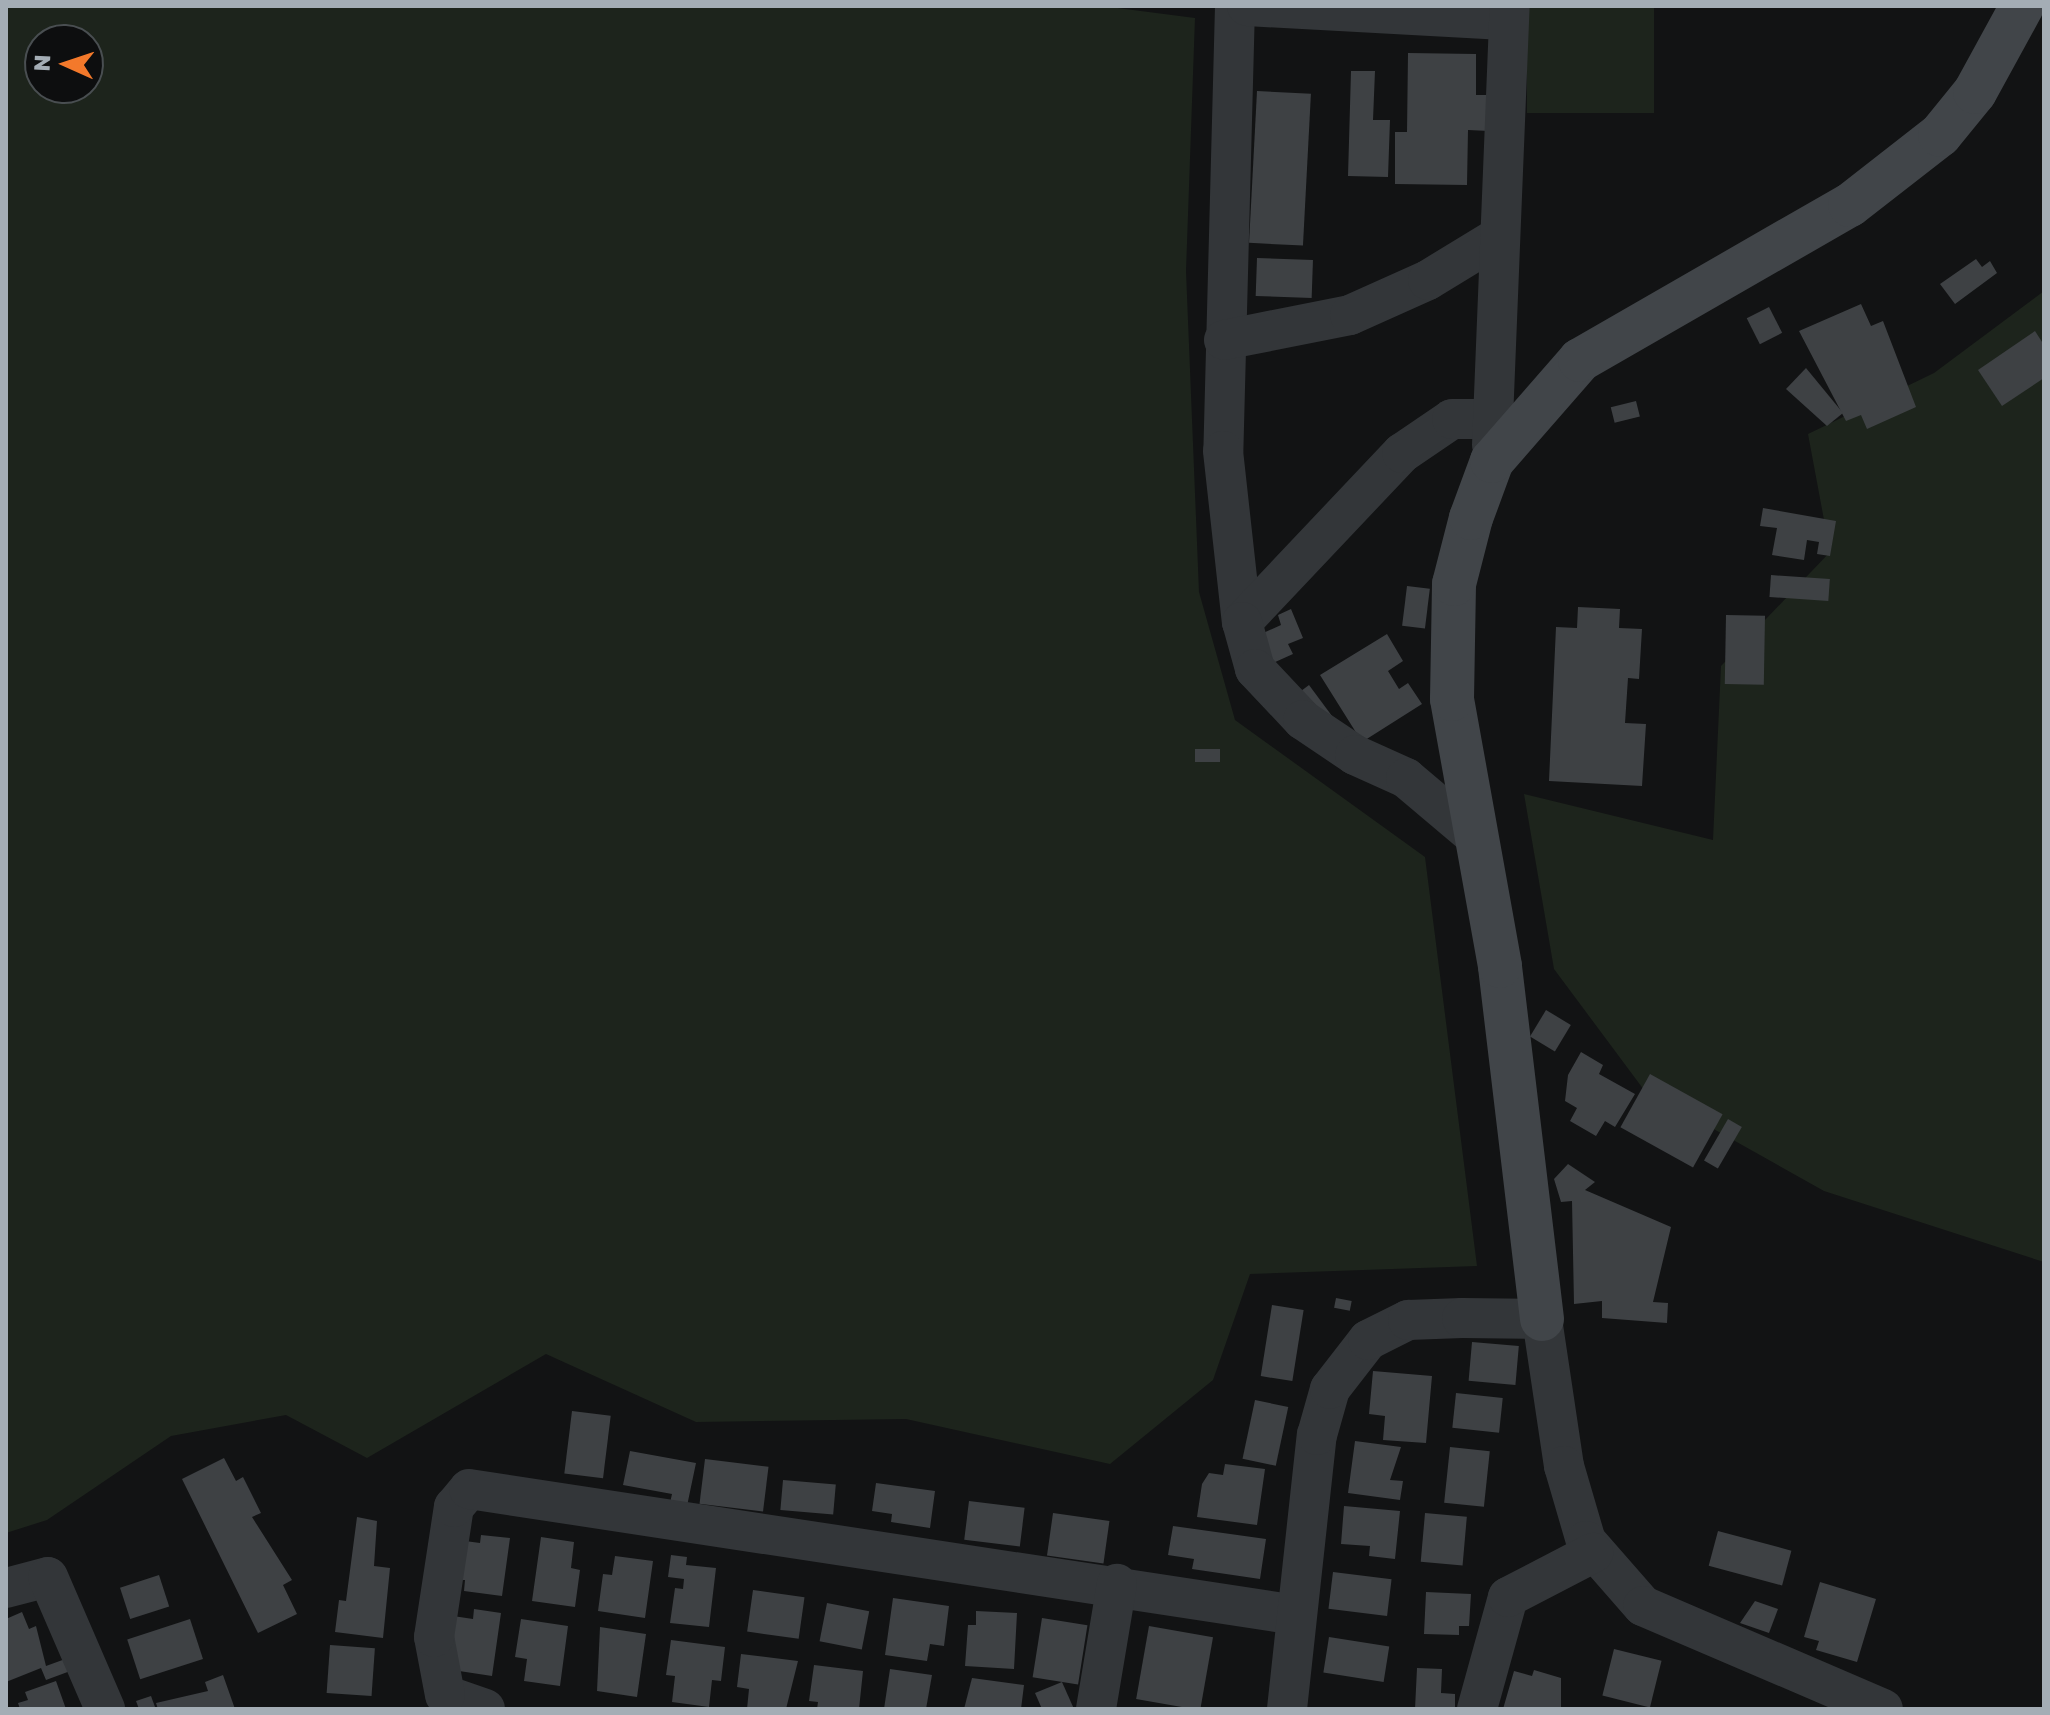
<!DOCTYPE html>
<html>
<head>
<meta charset="utf-8">
<style>
  body { margin:0 }
  #map { position:relative; width:2050px; height:1715px; overflow:hidden; background:#121314; font-family:"Golos Text",sans-serif }
  div>[style] { position:absolute }
  .green>* { inset:0; background:#1d241c; transform-origin:0 0 }
  .building>* { inset:0; background:#3e4144; transform-origin:0 0 }
  .street>* { height:40px; margin:-20px; padding:0 20px; transform-origin:20px; border-radius:20px; background:#333639 }
  .secondary>* { height:44px; margin:-22px; padding:0 22px; transform-origin:22px; border-radius:22px; background:#414549 }
  span { translate:-50% -50%; white-space:nowrap; text-align:center; line-height:1.15; -webkit-text-stroke:6px #0d0e0f; paint-order:stroke }
  .frame { position:absolute; inset:0; border:8px solid #a4adb5; pointer-events:none }
  .north { position:absolute; left:24px; top:24px; width:80px; height:80px; box-sizing:border-box; background:#0d0e0f; border:2px solid #494e51; border-radius:50%; rotate:273deg; font-size:22px; font-weight:700; line-height:32px; text-align:center; color:#a4adb5 }
  .north::after { content:''; display:block; margin:auto; width:28px; height:36px; background:#f3792b; clip-path:polygon(50% 0,100% 100%,50% 72%,0 100%) }
</style>
</head>
<body>
<div id="map">
  <div class="green">
    <i style="clip-path:polygon(evenodd,6px 6px,1102px 6px,1195px 18px,1186px 271px,1199px 592px,1235px 720px,1425px 857px,1477px 1266px,1250px 1274px,1213px 1380px,1110px 1464px,906px 1419px,696px 1422px,546px 1354px,367px 1458px,286px 1415px,171px 1436px,47px 1520px,6px 1533px,6px 6px,40px 40px,88px 40px,88px 88px,40px 88px,40px 40px)"></i>
    <i style="left:1527px;top:6px;width:127px;height:107px"></i>
    <i style="clip-path:polygon(2044px 291px,2044px 1262px,1824px 1191px,1644px 1090px,1554px 969px,1524px 794px,1713px 840px,1721px 666px,1830px 552px,1808px 434px,1934px 373px)"></i>
  </div>
  <div class="building">
    <i style="clip-path:polygon(1408px 53px,1476px 54px,1476px 95px,1489px 95px,1489px 131px,1468px 130px,1467px 185px,1395px 184px,1395px 132px,1407px 132px)"></i>
    <i style="clip-path:polygon(1351px 71px,1375px 71px,1373px 120px,1390px 120px,1388px 177px,1348px 176px)"></i>
    <i style="left:1257px;top:91px;width:54px;height:152px;rotate:3deg"></i>
    <i style="left:1257px;top:258px;width:56px;height:38px;rotate:2deg"></i>
    <i style="clip-path:polygon(1976px 259px,1982px 267px,1990px 261px,1997px 273px,1955px 304px,1940px 284px)"></i>
    <i style="clip-path:polygon(1861px 304px,1871px 326px,1883px 321px,1916px 407px,1867px 429px,1861px 415px,1846px 421px,1799px 331px)"></i>
    <i style="left:1769px;top:307px;width:29px;height:25px;rotate:63deg"></i>
    <i style="clip-path:polygon(2035px 331px,2044px 345px,2044px 378px,2002px 406px,1978px 370px)"></i>
    <i style="clip-path:polygon(1806px 368px,1843px 413px,1827px 426px,1786px 389px)"></i>
    <i style="left:1636px;top:401px;width:16px;height:26px;rotate:76deg"></i>
    <i style="clip-path:polygon(1763px 508px,1836px 521px,1830px 556px,1817px 554px,1819px 542px,1807px 540px,1804px 560px,1772px 555px,1777px 528px,1760px 526px)"></i>
    <i style="left:1771px;top:575px;width:59px;height:22px;rotate:4deg"></i>
    <i style="left:1407px;top:586px;width:23px;height:40px;rotate:7deg"></i>
    <i style="clip-path:polygon(1578px 607px,1620px 609px,1619px 628px,1642px 629px,1639px 679px,1628px 678px,1625px 723px,1646px 724px,1642px 786px,1549px 781px,1556px 627px,1577px 628px)"></i>
    <i style="clip-path:polygon(1291px 609px,1303px 638px,1288px 644px,1293px 654px,1273px 663px,1261px 634px,1281px 625px,1278px 615px)"></i>
    <i style="left:1726px;top:615px;width:39px;height:69px;rotate:1deg"></i>
    <i style="clip-path:polygon(1387px 634px,1403px 661px,1388px 671px,1399px 689px,1408px 683px,1422px 704px,1362px 742px,1320px 675px)"></i>
    <i style="clip-path:polygon(1309px 685px,1332px 716px,1325px 721px,1301px 691px)"></i>
    <i style="left:1195px;top:749px;width:25px;height:13px"></i>
    <i style="left:1546px;top:1010px;width:29px;height:31px;rotate:31deg"></i>
    <i style="clip-path:polygon(1581px 1052px,1603px 1065px,1599px 1074px,1635px 1094px,1615px 1127px,1605px 1121px,1596px 1136px,1570px 1121px,1577px 1108px,1565px 1101px,1568px 1075px)"></i>
    <i style="left:1650px;top:1074px;width:83px;height:61px;rotate:29deg"></i>
    <i style="left:1728px;top:1119px;width:16px;height:48px;rotate:30deg"></i>
    <i style="clip-path:polygon(1568px 1164px,1595px 1182px,1585px 1190px,1671px 1227px,1653px 1302px,1668px 1303px,1667px 1323px,1602px 1318px,1602px 1301px,1574px 1304px,1572px 1201px,1561px 1202px,1554px 1179px)"></i>
    <i style="left:1336px;top:1298px;width:16px;height:10px;rotate:11deg"></i>
    <i style="left:1272px;top:1305px;width:32px;height:72px;rotate:9deg"></i>
    <i style="left:1472px;top:1342px;width:47px;height:39px;rotate:5deg"></i>
    <i style="clip-path:polygon(1373px 1371px,1432px 1376px,1426px 1443px,1383px 1440px,1385px 1416px,1369px 1414px)"></i>
    <i style="left:1456px;top:1393px;width:47px;height:35px;rotate:6deg"></i>
    <i style="left:1255px;top:1400px;width:34px;height:60px;rotate:12deg"></i>
    <i style="left:572px;top:1411px;width:39px;height:63px;rotate:7deg"></i>
    <i style="clip-path:polygon(1355px 1441px,1401px 1447px,1390px 1480px,1403px 1481px,1400px 1500px,1348px 1493px)"></i>
    <i style="left:1450px;top:1447px;width:40px;height:56px;rotate:6deg"></i>
    <i style="clip-path:polygon(630px 1451px,696px 1463px,687px 1506px,670px 1503px,672px 1494px,623px 1485px)"></i>
    <i style="clip-path:polygon(224px 1458px,236px 1481px,243px 1477px,261px 1513px,252px 1517px,292px 1580px,283px 1585px,297px 1614px,258px 1633px,182px 1479px)"></i>
    <i style="left:705px;top:1459px;width:64px;height:45px;rotate:7deg"></i>
    <i style="clip-path:polygon(1225px 1464px,1265px 1469px,1257px 1525px,1197px 1517px,1202px 1484px,1209px 1473px,1223px 1475px)"></i>
    <i style="left:783px;top:1480px;width:53px;height:30px;rotate:5deg"></i>
    <i style="clip-path:polygon(876px 1483px,935px 1491px,930px 1528px,891px 1522px,892px 1514px,872px 1511px)"></i>
    <i style="left:969px;top:1501px;width:56px;height:39px;rotate:7deg"></i>
    <i style="clip-path:polygon(1344px 1506px,1400px 1511px,1395px 1559px,1369px 1556px,1370px 1546px,1341px 1544px)"></i>
    <i style="left:1053px;top:1513px;width:57px;height:43px;rotate:8deg"></i>
    <i style="left:1425px;top:1513px;width:42px;height:49px;rotate:5deg"></i>
    <i style="clip-path:polygon(357px 1517px,377px 1521px,374px 1566px,390px 1568px,383px 1638px,335px 1632px,339px 1600px,346px 1601px)"></i>
    <i style="clip-path:polygon(1173px 1526px,1266px 1539px,1260px 1579px,1192px 1569px,1194px 1559px,1168px 1555px)"></i>
    <i style="left:1718px;top:1531px;width:76px;height:36px;rotate:15deg"></i>
    <i style="clip-path:polygon(481px 1535px,510px 1538px,502px 1596px,464px 1591px,465px 1580px,460px 1580px,465px 1541px,480px 1543px)"></i>
    <i style="clip-path:polygon(541px 1537px,574px 1542px,571px 1568px,580px 1570px,575px 1607px,532px 1601px)"></i>
    <i style="clip-path:polygon(671px 1555px,687px 1557px,686px 1565px,716px 1568px,709px 1627px,670px 1623px,675px 1588px,683px 1589px,684px 1579px,668px 1577px)"></i>
    <i style="clip-path:polygon(615px 1556px,653px 1561px,645px 1618px,598px 1611px,603px 1574px,612px 1575px)"></i>
    <i style="left:1333px;top:1572px;width:59px;height:37px;rotate:7deg"></i>
    <i style="left:159px;top:1575px;width:33px;height:41px;rotate:72deg"></i>
    <i style="clip-path:polygon(1820px 1582px,1876px 1599px,1857px 1662px,1816px 1650px,1819px 1641px,1804px 1637px)"></i>
    <i style="left:753px;top:1590px;width:52px;height:42px;rotate:8deg"></i>
    <i style="clip-path:polygon(1426px 1592px,1471px 1594px,1469px 1626px,1459px 1626px,1459px 1635px,1424px 1634px)"></i>
    <i style="clip-path:polygon(893px 1598px,949px 1606px,944px 1646px,930px 1644px,927px 1661px,885px 1655px)"></i>
    <i style="clip-path:polygon(1755px 1601px,1778px 1609px,1769px 1633px,1740px 1623px)"></i>
    <i style="left:827px;top:1603px;width:43px;height:39px;rotate:11deg"></i>
    <i style="clip-path:polygon(474px 1609px,501px 1613px,492px 1676px,446px 1669px,453px 1616px,473px 1619px)"></i>
    <i style="clip-path:polygon(976px 1611px,1017px 1613px,1014px 1669px,965px 1666px,968px 1625px,976px 1625px)"></i>
    <i style="clip-path:polygon(22px 1612px,29px 1629px,36px 1626px,46px 1666px,68px 1658px,73px 1670px,46px 1680px,41px 1668px,6px 1682px,6px 1619px)"></i>
    <i style="left:1042px;top:1618px;width:46px;height:60px;rotate:9deg"></i>
    <i style="left:190px;top:1619px;width:42px;height:66px;rotate:72deg"></i>
    <i style="clip-path:polygon(521px 1619px,568px 1626px,560px 1686px,524px 1681px,527px 1659px,515px 1657px)"></i>
    <i style="left:1149px;top:1626px;width:65px;height:74px;rotate:10deg"></i>
    <i style="clip-path:polygon(600px 1627px,646px 1634px,637px 1697px,597px 1691px)"></i>
    <i style="left:1329px;top:1637px;width:61px;height:36px;rotate:9deg"></i>
    <i style="clip-path:polygon(671px 1640px,725px 1647px,721px 1681px,712px 1680px,709px 1707px,672px 1702px,675px 1676px,666px 1675px)"></i>
    <i style="left:330px;top:1645px;width:45px;height:48px;rotate:4deg"></i>
    <i style="left:1614px;top:1649px;width:49px;height:48px;rotate:14deg"></i>
    <i style="clip-path:polygon(741px 1654px,798px 1661px,786px 1709px,747px 1709px,749px 1689px,737px 1687px)"></i>
    <i style="clip-path:polygon(814px 1665px,863px 1671px,859px 1709px,817px 1709px,818px 1702px,809px 1701px)"></i>
    <i style="clip-path:polygon(1417px 1668px,1442px 1669px,1441px 1693px,1455px 1694px,1455px 1709px,1415px 1709px)"></i>
    <i style="clip-path:polygon(890px 1669px,932px 1675px,926px 1709px,884px 1709px)"></i>
    <i style="clip-path:polygon(1534px 1670px,1561px 1678px,1561px 1709px,1503px 1709px,1514px 1671px,1532px 1676px)"></i>
    <i style="clip-path:polygon(223px 1675px,235px 1709px,158px 1709px,156px 1703px,208px 1691px,205px 1682px)"></i>
    <i style="clip-path:polygon(972px 1678px,1024px 1685px,1021px 1709px,964px 1709px)"></i>
    <i style="clip-path:polygon(56px 1681px,66px 1709px,20px 1709px,18px 1703px,28px 1700px,25px 1692px)"></i>
    <i style="clip-path:polygon(1062px 1682px,1074px 1709px,1042px 1709px,1035px 1693px)"></i>
    <i style="clip-path:polygon(151px 1696px,155px 1707px,139px 1709px,136px 1701px)"></i>
  </div>
  <div class="street">
    <i style="left:1235px;top:6px;width:445px;rotate:91.5deg"></i>
    <i style="left:1223px;top:451px;width:172px;rotate:83.7deg"></i>
    <i style="left:1242px;top:622px;width:233px;rotate:-46.6deg"></i>
    <i style="left:1402px;top:453px;width:60px;rotate:-34.2deg"></i>
    <i style="left:1452px;top:419px;width:39px"></i>
    <i style="left:1247px;top:6px;width:262px;rotate:3.1deg"></i>
    <i style="left:1224px;top:340px;width:128px;rotate:-11.2deg"></i>
    <i style="left:1350px;top:315px;width:85px;rotate:-24.2deg"></i>
    <i style="left:1428px;top:280px;width:84px;rotate:-31.4deg"></i>
    <i style="left:1492px;top:445px;width:439px;rotate:-87.7deg"></i>
    <i style="left:1242px;top:622px;width:49px;rotate:74.5deg"></i>
    <i style="left:1255px;top:669px;width:70px;rotate:46.7deg"></i>
    <i style="left:1303px;top:720px;width:63px;rotate:33.9deg"></i>
    <i style="left:1355px;top:755px;width:56px;rotate:24.3deg"></i>
    <i style="left:1406px;top:778px;width:93px;rotate:40.2deg"></i>
    <i style="left:6px;top:1588px;width:43px;rotate:-14.7deg"></i>
    <i style="left:48px;top:1577px;width:144px;rotate:66.6deg"></i>
    <i style="left:485px;top:1709px;width:42px;rotate:-160.7deg"></i>
    <i style="left:445px;top:1695px;width:59px;rotate:-100.7deg"></i>
    <i style="left:434px;top:1637px;width:132px;rotate:-81.3deg"></i>
    <i style="left:454px;top:1507px;width:23px;rotate:-50deg"></i>
    <i style="left:469px;top:1489px;width:837px;rotate:8.66deg"></i>
    <i style="left:1096px;top:1709px;width:127px;rotate:-80.5deg"></i>
    <i style="left:1287px;top:1709px;width:276px;rotate:-83.8deg"></i>
    <i style="left:1317px;top:1435px;width:48px;rotate:-74.2deg"></i>
    <i style="left:1330px;top:1389px;width:62px;rotate:-52.2deg"></i>
    <i style="left:1368px;top:1340px;width:45px;rotate:-26.6deg"></i>
    <i style="left:1408px;top:1320px;width:54px;rotate:-2.1deg"></i>
    <i style="left:1462px;top:1318px;width:80px;rotate:0.7deg"></i>
    <i style="left:1542px;top:1319px;width:149px;rotate:81.5deg"></i>
    <i style="left:1564px;top:1466px;width:78px;rotate:73.7deg"></i>
    <i style="left:1586px;top:1541px;width:86px;rotate:48.8deg"></i>
    <i style="left:1643px;top:1606px;width:261px;rotate:23.2deg"></i>
    <i style="left:1477px;top:1709px;width:116px;rotate:-74.5deg"></i>
    <i style="left:1508px;top:1597px;width:96px;rotate:-27.4deg"></i>
  </div>
  <div class="secondary">
    <i style="left:1542px;top:1319px;width:355px;rotate:-96.8deg"></i>
    <i style="left:1500px;top:966px;width:271px;rotate:-100.2deg"></i>
    <i style="left:1452px;top:699px;width:115px;rotate:-89deg"></i>
    <i style="left:1454px;top:584px;width:68px;rotate:-75.6deg"></i>
    <i style="left:1471px;top:518px;width:61px;rotate:-69.8deg"></i>
    <i style="left:1492px;top:461px;width:134px;rotate:-48.9deg"></i>
    <i style="left:1580px;top:360px;width:311px;rotate:-29.9deg"></i>
    <i style="left:1850px;top:205px;width:114px;rotate:-37.9deg"></i>
    <i style="left:1940px;top:135px;width:55px;rotate:-50.9deg"></i>
    <i style="left:1975px;top:92px;width:98px;rotate:-61.3deg"></i>
  </div>
  <div class="frame"></div>
  <div class="north">N</div>
</div>
</body>
</html>
